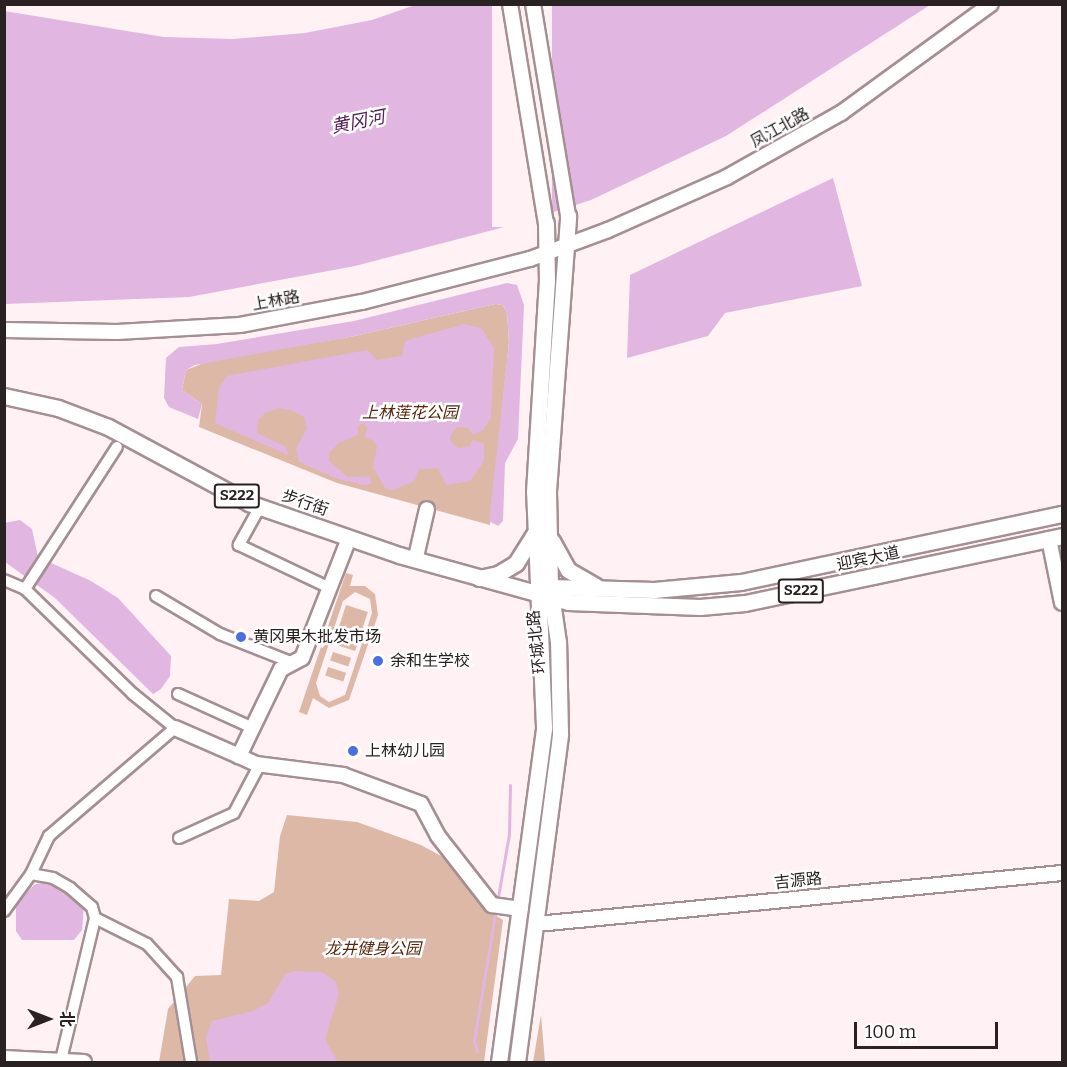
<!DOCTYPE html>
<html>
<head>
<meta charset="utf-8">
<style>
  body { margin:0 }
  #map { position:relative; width:1067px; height:1067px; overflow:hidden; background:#fff1f4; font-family:Bitter,"Noto Sans SC",serif }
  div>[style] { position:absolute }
  .green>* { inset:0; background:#deb8a7; transform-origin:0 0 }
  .water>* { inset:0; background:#e1b6e0 }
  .pier>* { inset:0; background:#fff1f4; transform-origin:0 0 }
  .stream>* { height:3px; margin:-1.5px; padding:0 1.5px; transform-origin:1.5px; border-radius:1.5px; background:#e1b6e0 }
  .roads { filter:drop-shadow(2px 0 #a48f93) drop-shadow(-2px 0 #a48f93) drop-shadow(0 2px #a48f93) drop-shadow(0 -2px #a48f93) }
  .street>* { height:10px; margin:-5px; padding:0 5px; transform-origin:5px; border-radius:5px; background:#fff }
  .secondary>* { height:14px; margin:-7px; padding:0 7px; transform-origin:7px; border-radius:7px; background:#fff }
  .primary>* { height:15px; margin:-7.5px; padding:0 7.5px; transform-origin:7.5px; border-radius:7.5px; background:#fff }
  .dots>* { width:16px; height:16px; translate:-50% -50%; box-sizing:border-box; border:3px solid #fff; border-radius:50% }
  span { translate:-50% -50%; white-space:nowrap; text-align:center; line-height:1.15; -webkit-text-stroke:5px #fff; paint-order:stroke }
  .shield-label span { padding:2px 4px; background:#fff; border:2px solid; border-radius:4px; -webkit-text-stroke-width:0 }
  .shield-label { font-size:15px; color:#292122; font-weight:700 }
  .street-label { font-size:16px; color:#292122 }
  .park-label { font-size:16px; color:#59260c; font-style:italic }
  .poi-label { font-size:16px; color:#292122 }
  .left { translate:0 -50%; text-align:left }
  .water-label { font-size:18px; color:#552357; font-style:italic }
  .frame { position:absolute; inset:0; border:6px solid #292122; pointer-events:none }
  .north { position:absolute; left:18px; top:989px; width:60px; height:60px; -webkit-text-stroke:4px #fff; paint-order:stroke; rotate:90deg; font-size:16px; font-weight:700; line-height:24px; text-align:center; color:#292122 }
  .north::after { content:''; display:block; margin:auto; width:21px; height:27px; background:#292122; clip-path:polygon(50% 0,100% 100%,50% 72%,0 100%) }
  .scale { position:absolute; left:854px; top:1022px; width:144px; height:27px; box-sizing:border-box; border:3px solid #292122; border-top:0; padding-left:8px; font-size:18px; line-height:21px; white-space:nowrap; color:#292122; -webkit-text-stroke:4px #fff; paint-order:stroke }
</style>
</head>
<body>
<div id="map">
  <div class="green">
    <i style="clip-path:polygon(495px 304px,503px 305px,507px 313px,509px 342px,490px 525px,337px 483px,199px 427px,202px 404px,182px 390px,186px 370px,214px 359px,350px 337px)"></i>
    <i style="clip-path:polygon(evenodd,346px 573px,353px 575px,350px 586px,365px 586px,375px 594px,378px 615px,349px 700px,329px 708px,313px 698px,307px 715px,299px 712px,346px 573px,355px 592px,370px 599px,372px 613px,345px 695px,329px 702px,320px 696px,316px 683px,343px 601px,355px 592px)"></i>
    <i style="left:346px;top:605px;width:23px;height:41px;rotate:18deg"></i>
    <i style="left:333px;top:652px;width:19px;height:9px;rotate:18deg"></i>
    <i style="left:328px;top:667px;width:19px;height:9px;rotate:18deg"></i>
    <i style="clip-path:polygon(287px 815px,357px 822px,421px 845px,452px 862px,488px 911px,503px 920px,484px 1062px,159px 1062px,168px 1009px,195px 976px,221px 975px,229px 899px,259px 901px,274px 892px,280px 836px)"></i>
    <i style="clip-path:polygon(541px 1015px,545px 1062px,533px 1062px)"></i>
  </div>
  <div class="water">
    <i style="clip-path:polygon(418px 4px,930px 5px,726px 136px,591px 200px,520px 223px,355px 266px,189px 297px,5px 304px,4px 11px,164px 37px,233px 39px,305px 33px,372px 20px)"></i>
    <i style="clip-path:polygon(833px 178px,862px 286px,725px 313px,708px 336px,627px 358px,630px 275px)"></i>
    <i style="clip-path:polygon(507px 283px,517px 285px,524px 305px,518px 439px,505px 463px,503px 521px,498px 526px,489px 521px,509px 342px,507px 313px,503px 305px,495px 304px,350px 337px,195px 365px,186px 370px,182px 390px,202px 404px,198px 419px,169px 407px,164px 398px,166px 358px,179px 347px,217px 344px,354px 321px)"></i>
    <i style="clip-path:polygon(464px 324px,481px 328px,494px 348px,491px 418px,483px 430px,473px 435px,468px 428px,457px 427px,451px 435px,450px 441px,458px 448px,470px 446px,472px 440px,484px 444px,484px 461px,470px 481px,446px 485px,438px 468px,424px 469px,419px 470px,414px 481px,393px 490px,385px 488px,373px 467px,377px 447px,374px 441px,364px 437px,368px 428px,363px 423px,358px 426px,358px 435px,339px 443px,329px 453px,329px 461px,348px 477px,370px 476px,371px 484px,365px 485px,338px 479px,299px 462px,296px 449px,307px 428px,304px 417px,291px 410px,278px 408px,265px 413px,258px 421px,257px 433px,286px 447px,288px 455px,215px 423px,219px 388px,227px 376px,367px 350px,377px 360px,402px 356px,405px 341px)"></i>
    <i style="clip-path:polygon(20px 520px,32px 529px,38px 557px,91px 581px,118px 598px,171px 656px,170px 676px,161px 689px,153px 694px,55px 598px,5px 562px,4px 523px)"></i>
    <i style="clip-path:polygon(47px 881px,59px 884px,84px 905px,82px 930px,74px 940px,22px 940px,16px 931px,16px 903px,34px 885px)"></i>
    <i style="clip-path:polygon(294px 971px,322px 972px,336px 982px,339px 994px,325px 1039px,338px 1062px,210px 1062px,206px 1037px,212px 1021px,253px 1011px,268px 1003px,285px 974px)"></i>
  </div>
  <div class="pier">
    <i style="left:492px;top:5px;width:60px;height:222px"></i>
  </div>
  <div class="stream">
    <i style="left:498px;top:897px;width:64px;rotate:-80.1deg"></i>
    <i style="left:509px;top:834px;width:49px;rotate:-88.8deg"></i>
    <i style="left:477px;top:1051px;width:10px;rotate:-107deg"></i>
    <i style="left:474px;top:1041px;width:129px;rotate:-80.6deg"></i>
  </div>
  <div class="roads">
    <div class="street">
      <i style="left:257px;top:512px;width:38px;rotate:119deg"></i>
      <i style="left:239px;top:545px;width:101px;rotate:25.3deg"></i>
      <i style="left:4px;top:580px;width:23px;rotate:23deg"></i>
      <i style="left:25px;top:589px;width:151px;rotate:44.2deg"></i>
      <i style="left:133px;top:694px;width:54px;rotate:39deg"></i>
      <i style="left:175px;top:728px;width:166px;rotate:139.4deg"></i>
      <i style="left:49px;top:836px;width:42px;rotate:115.3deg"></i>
      <i style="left:31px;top:874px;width:22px;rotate:10deg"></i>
      <i style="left:53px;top:878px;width:20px;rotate:30deg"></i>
      <i style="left:70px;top:888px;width:29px;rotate:41deg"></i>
      <i style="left:92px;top:907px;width:11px;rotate:75deg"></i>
      <i style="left:95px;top:918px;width:58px;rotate:26.6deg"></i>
      <i style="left:147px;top:944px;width:45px;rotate:47.7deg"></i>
      <i style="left:177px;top:977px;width:86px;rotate:80.6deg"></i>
      <i style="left:25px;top:589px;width:169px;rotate:-57.1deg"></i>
      <i style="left:156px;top:596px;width:74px;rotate:30.7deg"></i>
      <i style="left:220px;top:634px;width:79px;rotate:21.7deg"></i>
      <i style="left:178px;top:694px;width:82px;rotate:24.4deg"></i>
      <i style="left:179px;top:838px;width:60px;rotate:-24.4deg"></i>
      <i style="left:234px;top:813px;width:55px;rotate:-62deg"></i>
      <i style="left:4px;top:911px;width:46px;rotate:-53.9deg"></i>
      <i style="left:61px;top:1060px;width:146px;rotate:-76.5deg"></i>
    </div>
    <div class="secondary">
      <i style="left:510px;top:4px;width:222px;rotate:80.7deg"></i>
      <i style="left:533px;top:4px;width:215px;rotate:80.6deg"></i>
      <i style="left:4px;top:330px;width:113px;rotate:1deg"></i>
      <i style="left:117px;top:332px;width:123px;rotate:-3.3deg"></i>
      <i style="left:240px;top:325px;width:124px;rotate:-10.7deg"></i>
      <i style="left:362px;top:302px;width:173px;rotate:-14.4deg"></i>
      <i style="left:530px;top:259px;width:83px;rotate:-20.4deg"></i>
      <i style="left:608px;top:230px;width:130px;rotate:-24deg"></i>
      <i style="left:727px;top:177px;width:131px;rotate:-29.3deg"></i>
      <i style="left:841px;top:113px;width:185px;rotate:-36deg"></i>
      <i style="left:1049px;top:539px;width:65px;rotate:78.5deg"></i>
      <i style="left:346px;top:546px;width:120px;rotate:111.4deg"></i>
      <i style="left:302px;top:658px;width:24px;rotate:152deg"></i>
      <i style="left:281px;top:669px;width:97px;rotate:115.8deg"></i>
      <i style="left:239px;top:756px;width:19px;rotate:25deg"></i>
      <i style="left:256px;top:764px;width:88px;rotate:7.2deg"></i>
      <i style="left:343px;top:775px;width:83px;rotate:20.4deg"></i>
      <i style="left:421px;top:804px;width:36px;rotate:62deg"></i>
      <i style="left:438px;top:836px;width:88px;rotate:52deg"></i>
      <i style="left:492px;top:905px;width:29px;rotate:8deg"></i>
      <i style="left:416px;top:557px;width:49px;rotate:-77.1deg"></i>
      <i style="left:175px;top:728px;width:70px;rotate:23.6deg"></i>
      <i style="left:537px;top:924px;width:527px;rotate:-5.55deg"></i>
      <i style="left:4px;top:1058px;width:80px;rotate:2.9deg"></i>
    </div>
    <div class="primary">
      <i style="left:4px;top:396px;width:55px;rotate:12.5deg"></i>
      <i style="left:58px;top:408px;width:53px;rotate:20.8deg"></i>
      <i style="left:108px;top:427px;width:160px;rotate:28.3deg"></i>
      <i style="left:249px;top:503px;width:159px;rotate:19.1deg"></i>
      <i style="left:399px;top:555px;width:175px;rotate:15.5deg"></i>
      <i style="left:568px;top:602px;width:132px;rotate:2.2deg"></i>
      <i style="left:700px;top:607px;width:45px;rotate:-5.1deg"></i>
      <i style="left:745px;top:603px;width:324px;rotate:-11.9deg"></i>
      <i style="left:552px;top:541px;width:33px;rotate:61deg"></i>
      <i style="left:568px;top:570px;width:32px;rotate:30deg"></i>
      <i style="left:479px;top:578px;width:19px;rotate:-12deg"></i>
      <i style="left:498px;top:574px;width:21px;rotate:-31deg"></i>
      <i style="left:516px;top:563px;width:34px;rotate:-58deg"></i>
      <i style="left:550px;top:587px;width:104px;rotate:1.7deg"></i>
      <i style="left:654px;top:590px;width:87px;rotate:-5.3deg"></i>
      <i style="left:741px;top:582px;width:328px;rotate:-12deg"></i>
      <i style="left:499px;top:1062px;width:338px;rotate:-82.3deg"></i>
      <i style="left:544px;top:727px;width:235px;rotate:-92.4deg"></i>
      <i style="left:534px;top:492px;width:211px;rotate:-86.5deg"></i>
      <i style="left:547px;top:281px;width:58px;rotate:-91deg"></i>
      <i style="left:517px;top:1062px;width:331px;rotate:-82.5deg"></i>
      <i style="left:560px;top:734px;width:92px;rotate:-91.2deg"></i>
      <i style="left:558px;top:642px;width:56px;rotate:-98.3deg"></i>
      <i style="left:550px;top:587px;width:96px;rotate:-91.2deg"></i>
      <i style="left:548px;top:491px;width:276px;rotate:-85.8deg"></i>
    </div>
  </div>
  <div class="dots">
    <i style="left:241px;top:637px;background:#4b6fe3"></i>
    <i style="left:378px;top:661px;background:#4b6fe3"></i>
    <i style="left:353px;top:751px;background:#4b6fe3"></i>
  </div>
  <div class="shield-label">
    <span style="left:237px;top:496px">S222</span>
    <span style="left:801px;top:591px">S222</span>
  </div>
  <div class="street-label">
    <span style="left:780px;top:128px;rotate:-29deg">凤江北路</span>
    <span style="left:276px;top:301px;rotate:-10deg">上林路</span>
    <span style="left:305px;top:503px;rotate:19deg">步行街</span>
    <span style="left:868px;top:559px;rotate:-12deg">迎宾大道</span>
    <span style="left:537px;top:642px;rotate:-96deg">环城北路</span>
    <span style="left:798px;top:881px;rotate:-6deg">吉源路</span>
  </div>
  <div class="park-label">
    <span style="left:410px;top:413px">上林莲花公园</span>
    <span style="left:373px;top:949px">龙井健身公园</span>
  </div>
  <div class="poi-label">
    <span class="left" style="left:253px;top:637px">黄冈果木批发市场</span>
    <span class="left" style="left:390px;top:661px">余和生学校</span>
    <span class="left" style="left:365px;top:751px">上林幼儿园</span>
  </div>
  <div class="water-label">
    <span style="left:358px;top:122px;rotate:-11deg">黄冈河</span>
  </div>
  <div class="frame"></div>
  <div class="north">北</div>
  <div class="scale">100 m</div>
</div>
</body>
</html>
